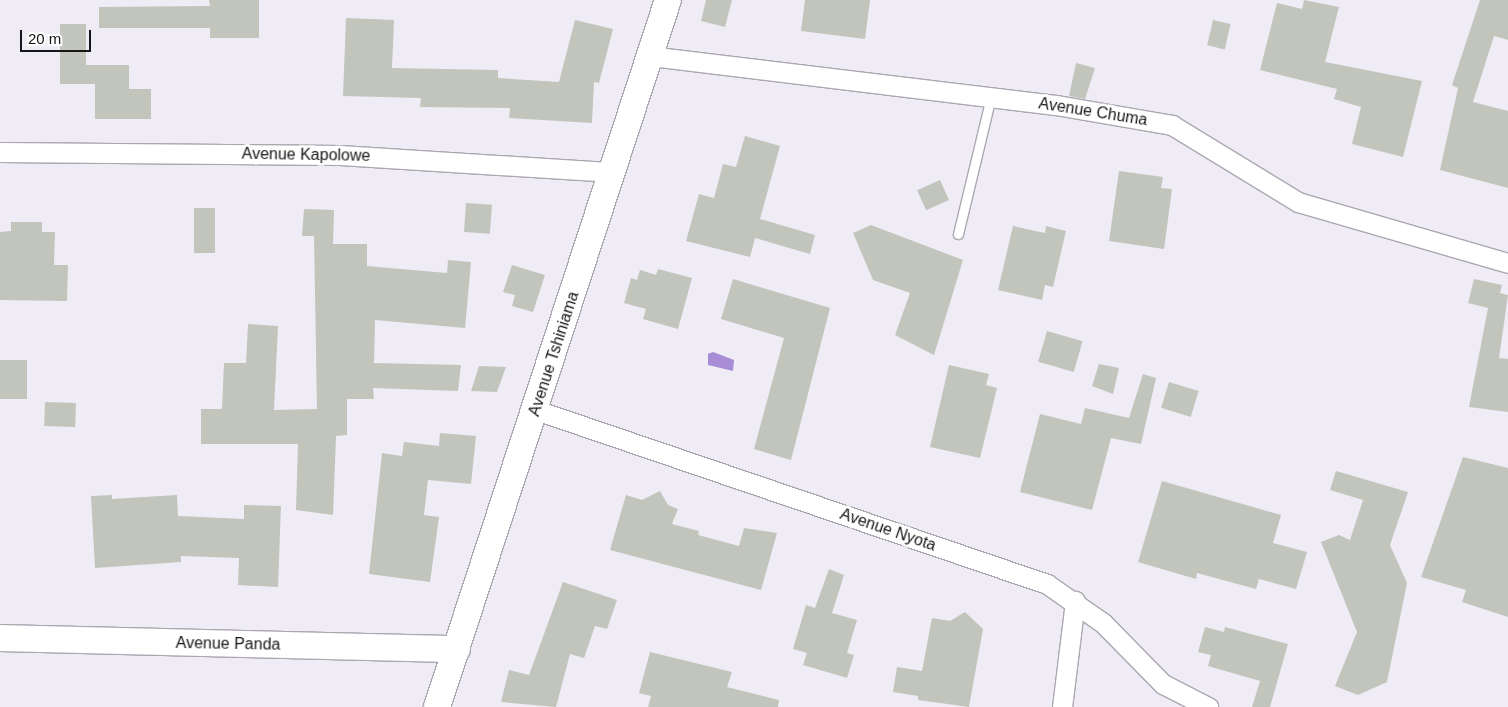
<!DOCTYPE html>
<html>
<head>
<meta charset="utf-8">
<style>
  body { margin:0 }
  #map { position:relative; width:1508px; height:707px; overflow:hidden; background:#efecf6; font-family:Helvetica,sans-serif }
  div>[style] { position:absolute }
  .water>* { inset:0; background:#a98cd6 }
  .building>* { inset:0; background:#c1c5bb; transform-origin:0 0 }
  .roads { filter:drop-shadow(1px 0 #aba7b1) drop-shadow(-1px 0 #aba7b1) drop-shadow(0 1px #aba7b1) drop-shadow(0 -1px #aba7b1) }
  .lane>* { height:9px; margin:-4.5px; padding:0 4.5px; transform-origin:4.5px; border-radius:4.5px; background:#fff }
  .street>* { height:19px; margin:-9.5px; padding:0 9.5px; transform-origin:9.5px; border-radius:9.5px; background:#fff }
  .secondary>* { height:26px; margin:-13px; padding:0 13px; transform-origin:13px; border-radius:13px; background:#fff }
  span { translate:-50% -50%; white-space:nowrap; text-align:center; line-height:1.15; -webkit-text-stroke:5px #fff; paint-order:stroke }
  .street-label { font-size:16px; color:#161518 }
  .scale { position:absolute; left:20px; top:30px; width:71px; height:22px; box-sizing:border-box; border:2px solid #161518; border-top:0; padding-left:6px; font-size:15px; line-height:18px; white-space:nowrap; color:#161518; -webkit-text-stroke:4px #fff; paint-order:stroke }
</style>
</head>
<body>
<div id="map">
  <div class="water">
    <i style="clip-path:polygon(713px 352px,734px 360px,733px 371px,708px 365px,708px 354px)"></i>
  </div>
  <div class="building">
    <i style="clip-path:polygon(209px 0,259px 0,259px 38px,210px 38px,210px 28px,99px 28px,99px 7px,210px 6px)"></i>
    <i style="clip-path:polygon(706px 0,732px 0,725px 27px,701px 21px)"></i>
    <i style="clip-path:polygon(805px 0,870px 0,865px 39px,801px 31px)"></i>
    <i style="clip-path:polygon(1304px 0,1339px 7px,1325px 62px,1422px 81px,1403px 157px,1352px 144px,1361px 107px,1334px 99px,1337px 89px,1260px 70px,1277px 3px,1302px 9px)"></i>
    <i style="clip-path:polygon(1480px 0,1508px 0,1508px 40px,1494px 36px,1473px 102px,1508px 111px,1508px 188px,1440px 170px,1458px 88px,1452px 85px)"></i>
    <i style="clip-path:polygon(346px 18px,394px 20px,392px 68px,498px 70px,498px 78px,559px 82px,575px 20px,613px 29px,599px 83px,594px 82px,592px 123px,509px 118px,510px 108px,420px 107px,421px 98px,343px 96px)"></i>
    <i style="left:1213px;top:20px;width:18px;height:26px;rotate:13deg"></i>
    <i style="clip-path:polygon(60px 24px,86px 24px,86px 65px,129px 65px,129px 89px,151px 89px,151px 119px,95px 119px,95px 84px,60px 84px)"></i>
    <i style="clip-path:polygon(1076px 63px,1095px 68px,1085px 99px,1069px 96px)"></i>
    <i style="clip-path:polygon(745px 136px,780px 146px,760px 219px,815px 235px,810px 254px,755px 238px,750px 257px,686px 241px,699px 194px,714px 198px,723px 164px,736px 167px)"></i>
    <i style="clip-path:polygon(1119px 171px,1163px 177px,1161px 188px,1172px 189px,1164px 249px,1109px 241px)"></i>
    <i style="left:940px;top:180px;width:22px;height:25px;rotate:66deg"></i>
    <i style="left:466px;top:203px;width:26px;height:29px;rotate:4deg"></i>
    <i style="left:194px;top:208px;width:21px;height:45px"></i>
    <i style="clip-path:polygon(304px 209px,334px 210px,333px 244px,367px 244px,367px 266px,447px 273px,448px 260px,471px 262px,465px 328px,375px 320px,374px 363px,461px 365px,458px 391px,373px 388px,374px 399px,347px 399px,347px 435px,336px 436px,333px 515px,296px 510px,298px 444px,201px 444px,201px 409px,222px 409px,224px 363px,246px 363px,248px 324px,278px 326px,274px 410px,317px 409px,314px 236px,302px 236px)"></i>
    <i style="clip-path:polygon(11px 222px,42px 222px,42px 232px,55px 232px,54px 265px,68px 265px,67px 301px,0 300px,0 232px,11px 231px)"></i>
    <i style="clip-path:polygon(871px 225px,963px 260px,934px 355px,895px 335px,910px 293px,873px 280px,853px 233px)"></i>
    <i style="clip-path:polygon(1013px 226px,1045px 233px,1046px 226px,1066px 231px,1053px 287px,1045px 285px,1042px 300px,998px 290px)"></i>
    <i style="clip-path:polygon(512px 265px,545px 275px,533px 312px,512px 306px,515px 295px,503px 292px)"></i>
    <i style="clip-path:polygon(658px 269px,692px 278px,678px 329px,643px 319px,646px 309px,624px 303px,631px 278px,637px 280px,640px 270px,656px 275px)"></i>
    <i style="clip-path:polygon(733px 279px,830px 308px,791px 460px,754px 449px,784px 338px,721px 319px)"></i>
    <i style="clip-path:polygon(1474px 279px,1502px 285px,1500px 293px,1508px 295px,1499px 358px,1508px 359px,1508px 412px,1469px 407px,1488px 308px,1468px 303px)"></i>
    <i style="left:1047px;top:331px;width:37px;height:32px;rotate:16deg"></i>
    <i style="left:0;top:360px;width:27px;height:39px"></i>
    <i style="clip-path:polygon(1099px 364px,1119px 368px,1113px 394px,1092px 386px)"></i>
    <i style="clip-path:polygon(949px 365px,989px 374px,986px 385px,997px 388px,980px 458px,930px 447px)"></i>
    <i style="clip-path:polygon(479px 366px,506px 367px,497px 392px,471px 391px)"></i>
    <i style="clip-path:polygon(1143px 374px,1156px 378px,1141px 444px,1111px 438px,1092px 510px,1020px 492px,1040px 414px,1081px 424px,1085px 408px,1129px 418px)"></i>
    <i style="left:1169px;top:382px;width:31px;height:27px;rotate:17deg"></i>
    <i style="left:45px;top:402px;width:31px;height:24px;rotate:2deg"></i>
    <i style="clip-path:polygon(440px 433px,476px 436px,471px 484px,428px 480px,424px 515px,439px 517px,430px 582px,369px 574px,382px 453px,402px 456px,404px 442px,439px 446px)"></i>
    <i style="clip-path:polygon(1463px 457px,1508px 468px,1508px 617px,1462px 602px,1466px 590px,1421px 577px)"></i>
    <i style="clip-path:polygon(1336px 471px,1408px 492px,1390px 545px,1407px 583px,1387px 682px,1358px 695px,1335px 686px,1357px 632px,1321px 542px,1339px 535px,1350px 540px,1363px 500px,1330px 490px)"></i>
    <i style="clip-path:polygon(1162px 481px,1281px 515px,1273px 543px,1307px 552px,1296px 589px,1259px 579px,1256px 589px,1197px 573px,1196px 579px,1138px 562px)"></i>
    <i style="clip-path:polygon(660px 491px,668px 505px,678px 509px,672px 524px,699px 531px,698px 535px,739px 546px,744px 528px,777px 533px,761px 590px,610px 550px,626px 495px,642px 500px)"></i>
    <i style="clip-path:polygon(112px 495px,112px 499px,177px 495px,178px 516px,244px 519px,244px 505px,281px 506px,278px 587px,238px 585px,239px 558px,181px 556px,181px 562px,95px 568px,91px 496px)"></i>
    <i style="clip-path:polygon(829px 569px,844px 575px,832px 613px,857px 620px,847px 653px,854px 655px,847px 678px,803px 665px,807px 653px,793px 649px,806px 605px,815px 608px)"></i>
    <i style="clip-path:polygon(563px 582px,617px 600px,607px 629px,595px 626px,584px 658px,570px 654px,556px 707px,501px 702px,509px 670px,529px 675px)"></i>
    <i style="clip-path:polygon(965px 612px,983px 629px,969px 707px,918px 700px,918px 696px,893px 692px,897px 667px,922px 671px,932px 618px,950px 621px)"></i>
    <i style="clip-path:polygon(1205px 627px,1224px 632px,1225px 627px,1288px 644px,1270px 707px,1252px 707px,1260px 681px,1208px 666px,1211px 655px,1198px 652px)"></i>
    <i style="clip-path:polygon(650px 652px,732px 672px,727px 687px,779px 700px,778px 707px,648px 707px,651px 696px,639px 693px)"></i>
  </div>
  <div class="roads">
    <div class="lane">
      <i style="left:958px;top:234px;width:141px;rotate:-76.5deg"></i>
    </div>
    <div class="street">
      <i style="left:650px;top:56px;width:409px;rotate:6.9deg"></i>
      <i style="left:1056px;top:105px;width:118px;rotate:9.8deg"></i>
      <i style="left:1172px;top:125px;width:148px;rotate:31.4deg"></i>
      <i style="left:1298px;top:202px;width:219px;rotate:16.2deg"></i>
      <i style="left:0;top:152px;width:340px;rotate:0.5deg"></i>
      <i style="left:340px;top:155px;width:273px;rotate:3.6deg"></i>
      <i style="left:536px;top:410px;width:540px;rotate:18.8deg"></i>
      <i style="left:1047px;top:584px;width:68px;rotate:34.9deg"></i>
      <i style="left:1103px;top:623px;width:86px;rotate:45.5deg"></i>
      <i style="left:1163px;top:684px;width:51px;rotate:27.1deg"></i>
      <i style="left:1062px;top:707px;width:107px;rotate:-83deg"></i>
    </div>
    <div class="secondary">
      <i style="left:0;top:638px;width:457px;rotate:1.4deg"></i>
      <i style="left:437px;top:707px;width:744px;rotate:-71.91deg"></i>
    </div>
  </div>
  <div class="street-label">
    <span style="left:1093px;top:112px;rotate:9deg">Avenue Chuma</span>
    <span style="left:306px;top:155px;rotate:1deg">Avenue Kapolowe</span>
    <span style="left:554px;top:354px;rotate:-72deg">Avenue Tshiniama</span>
    <span style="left:888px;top:530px;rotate:19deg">Avenue Nyota</span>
    <span style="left:228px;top:644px;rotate:1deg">Avenue Panda</span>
  </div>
  <div class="scale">20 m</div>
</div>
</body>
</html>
